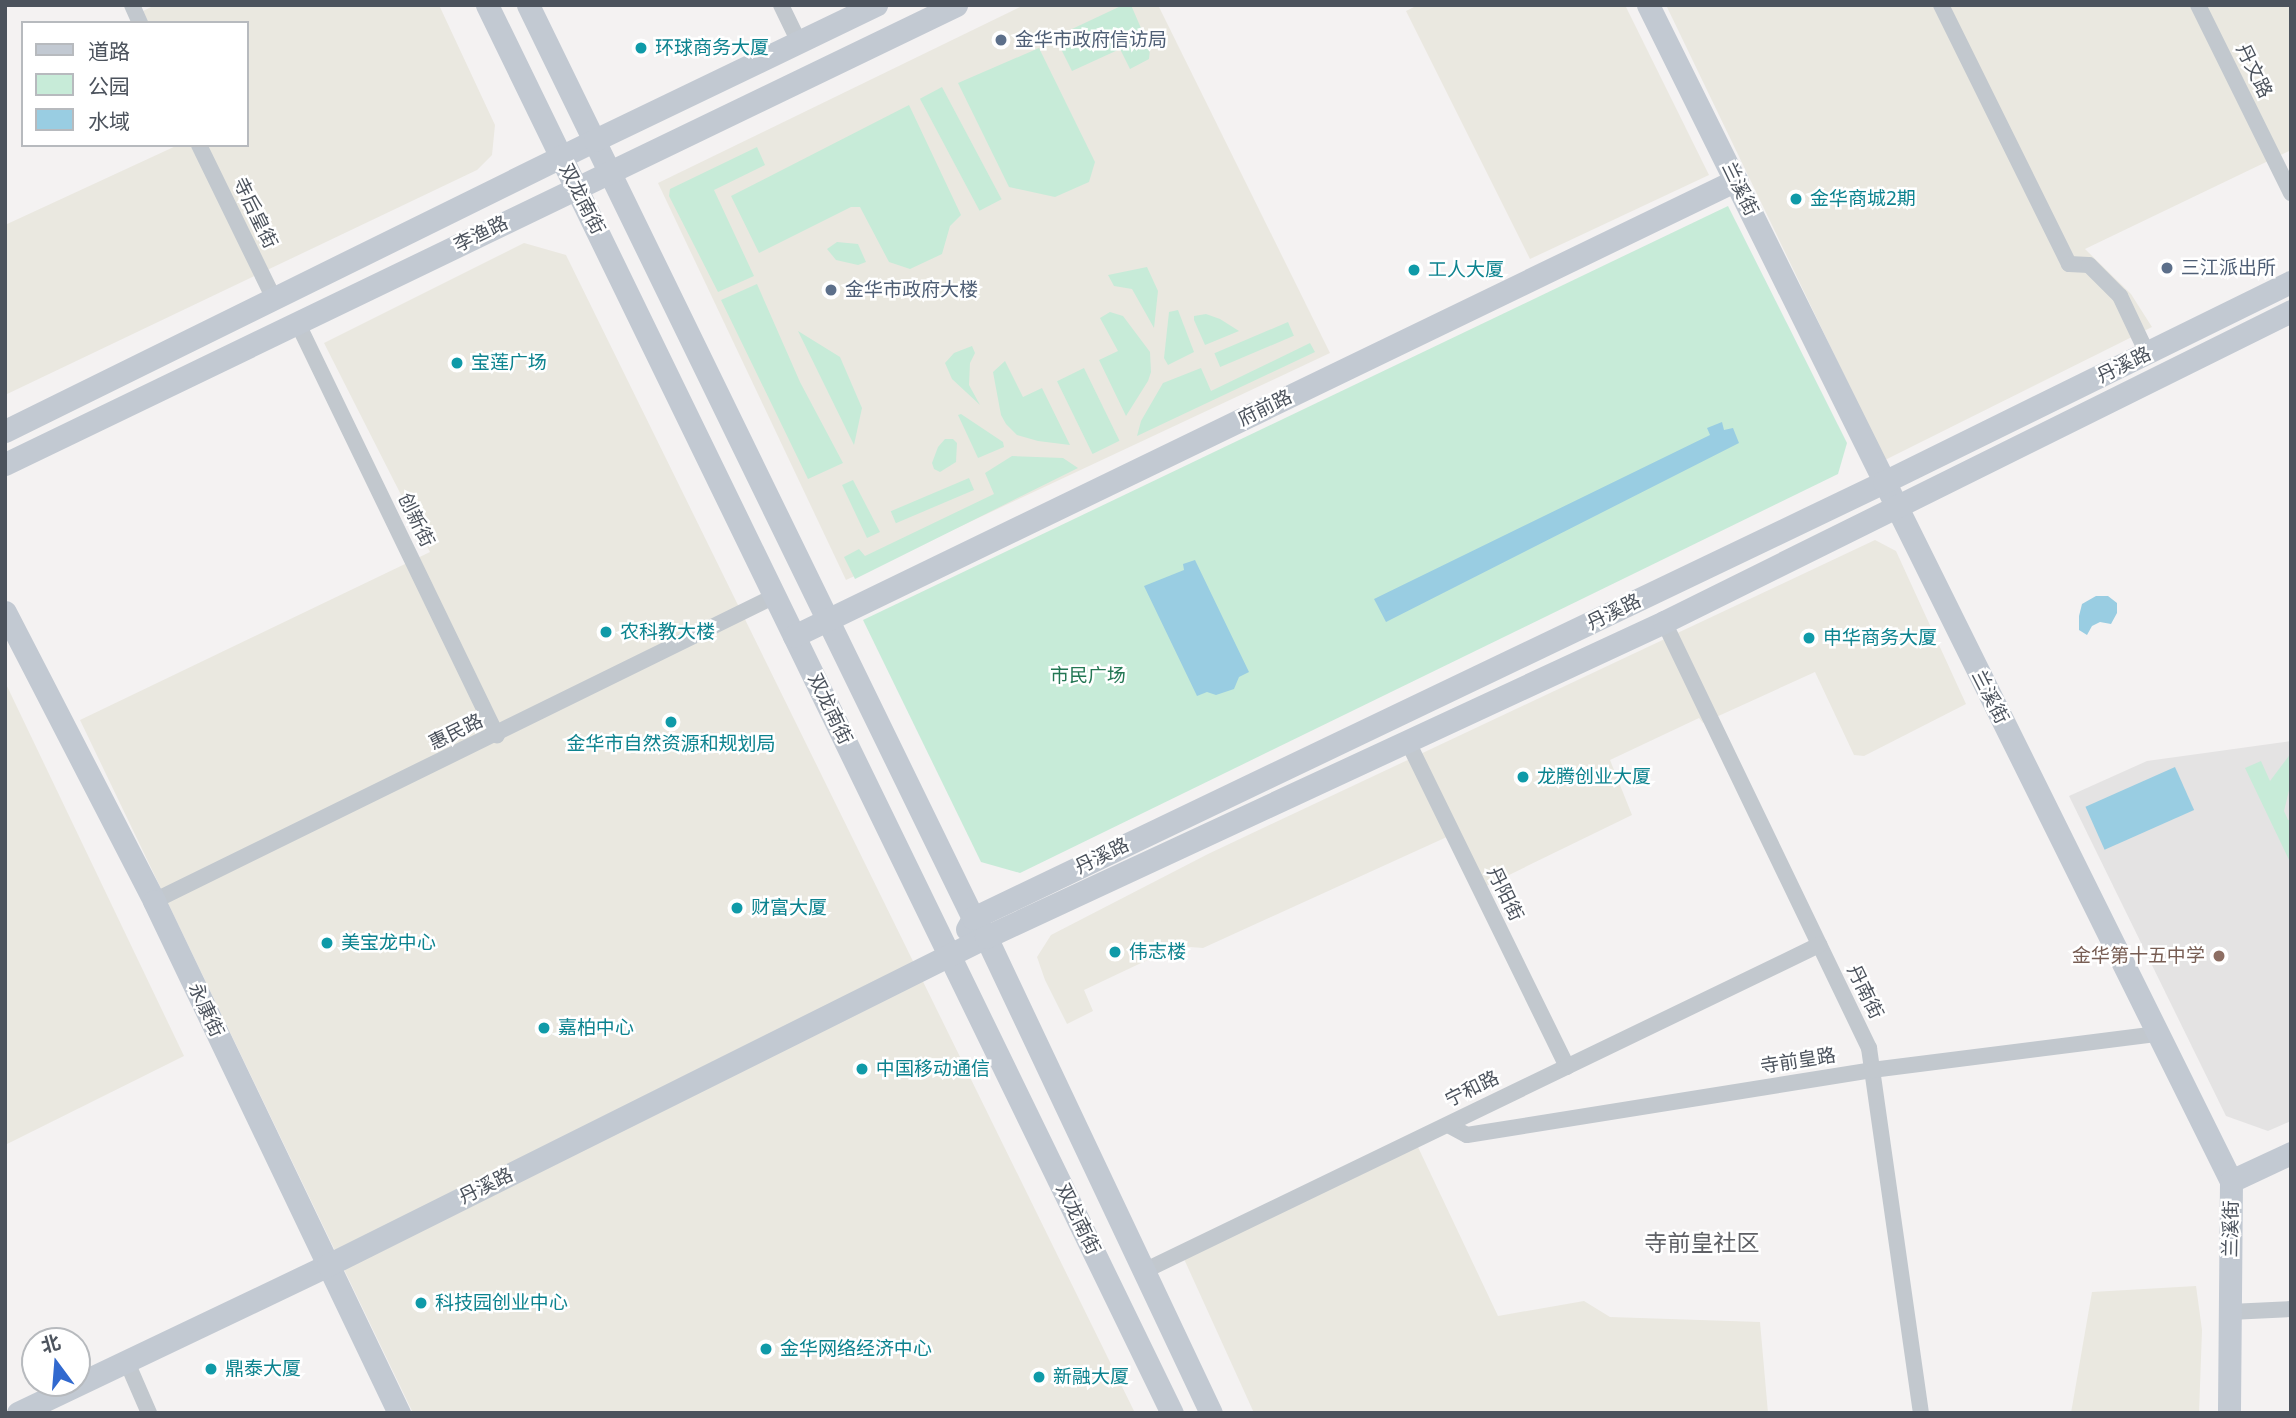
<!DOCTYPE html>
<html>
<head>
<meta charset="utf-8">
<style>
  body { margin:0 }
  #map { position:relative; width:2296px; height:1418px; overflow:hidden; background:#f4f2f2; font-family:"Noto Sans","Noto Sans SC",sans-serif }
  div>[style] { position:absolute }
  .commercial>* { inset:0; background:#eae8e0 }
  .education>* { inset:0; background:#e4e3e3 }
  .green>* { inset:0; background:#c7ebd8; transform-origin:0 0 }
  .water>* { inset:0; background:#99cde2; transform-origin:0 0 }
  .street>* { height:16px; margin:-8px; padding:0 8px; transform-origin:8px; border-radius:8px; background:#c2c8ce }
  .secondary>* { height:23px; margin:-11.5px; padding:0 11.5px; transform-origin:11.5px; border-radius:11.5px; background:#c2c9d2 }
  .dots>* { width:19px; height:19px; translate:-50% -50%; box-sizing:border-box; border:4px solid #fff; border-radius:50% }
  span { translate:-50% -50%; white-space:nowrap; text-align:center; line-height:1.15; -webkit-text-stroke:5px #fff; paint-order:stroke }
  .service-label { font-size:19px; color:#4e5e75 }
  .left { translate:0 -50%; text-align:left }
  .culture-label { font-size:19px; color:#0d838f }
  .street-label { font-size:19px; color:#4c535d }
  .park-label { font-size:19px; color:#247754 }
  .education-label { font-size:19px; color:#785e54 }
  .right { translate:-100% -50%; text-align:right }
  .quarter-label { font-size:23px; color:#5f6166 }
  .frame { position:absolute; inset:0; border:7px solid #4c535d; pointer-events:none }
  .legend { position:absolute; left:21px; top:21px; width:228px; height:126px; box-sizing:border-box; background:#fff; border:2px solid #b7babe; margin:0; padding:9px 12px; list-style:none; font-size:21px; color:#4c535d }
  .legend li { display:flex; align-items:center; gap:14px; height:35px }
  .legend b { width:35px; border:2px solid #b7babe }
  .north { position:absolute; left:21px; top:1327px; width:70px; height:70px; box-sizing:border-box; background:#fff; border:2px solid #b7babe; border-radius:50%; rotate:344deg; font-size:19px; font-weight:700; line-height:28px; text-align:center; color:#4c535d }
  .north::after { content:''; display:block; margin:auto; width:24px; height:32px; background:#3169cf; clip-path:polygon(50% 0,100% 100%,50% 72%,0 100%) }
</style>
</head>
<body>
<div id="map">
  <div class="commercial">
    <i style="clip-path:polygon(155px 5px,439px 5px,495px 125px,492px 155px,477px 170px,5px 395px,5px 225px,178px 145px,247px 145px,247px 23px,136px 23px,133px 16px)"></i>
    <i style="clip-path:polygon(1024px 5px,1158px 5px,1330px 353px,846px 580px,658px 183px)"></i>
    <i style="clip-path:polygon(1418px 5px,1625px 5px,1709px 175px,1530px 259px,1406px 11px)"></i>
    <i style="clip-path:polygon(1666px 5px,2291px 5px,2291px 150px,2085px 249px,2131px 294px,2152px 327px,1885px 460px)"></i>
    <i style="clip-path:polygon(524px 243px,566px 255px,1135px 1413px,413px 1413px,80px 720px,430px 552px,324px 343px)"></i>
    <i style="clip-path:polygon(1875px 540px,1896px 551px,1966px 704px,1864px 756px,1854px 755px,1815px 672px,1703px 723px,1699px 718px,1610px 760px,1632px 815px,1476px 891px,1449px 836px,1203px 948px,1177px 946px,1084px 990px,1093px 1011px,1067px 1024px,1045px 980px,1037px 957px,1051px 935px,1208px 854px)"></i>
    <i style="clip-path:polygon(5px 682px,184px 1056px,5px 1145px)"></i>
    <i style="clip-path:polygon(1417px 1145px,1498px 1316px,1584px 1301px,1610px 1317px,1760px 1322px,1768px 1413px,1254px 1413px,1184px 1259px)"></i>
    <i style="clip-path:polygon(2196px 1286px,2202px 1330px,2199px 1413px,2071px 1413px,2092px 1292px)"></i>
  </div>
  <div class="education">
    <i style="clip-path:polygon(2291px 741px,2291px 1121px,2268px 1131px,2226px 1116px,2069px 796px,2147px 761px)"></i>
  </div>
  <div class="green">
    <i style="clip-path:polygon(1123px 5px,1131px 5px,1150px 49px,1149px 59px,1130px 69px,1120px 49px,1072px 71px,1055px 37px)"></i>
    <i style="clip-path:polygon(1039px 48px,1095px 162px,1089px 182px,1055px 197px,1009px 187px,958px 83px)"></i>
    <i style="left:942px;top:87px;width:127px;height:25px;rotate:62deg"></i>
    <i style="clip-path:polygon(909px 105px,961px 215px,950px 226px,942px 254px,910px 269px,889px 262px,860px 207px,851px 207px,759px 253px,731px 196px)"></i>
    <i style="clip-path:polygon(757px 147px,765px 165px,714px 190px,754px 276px,718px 292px,669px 196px,670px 189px)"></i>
    <i style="clip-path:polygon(1728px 206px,1847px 443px,1838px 474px,1020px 873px,981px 862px,863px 620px)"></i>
    <i style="clip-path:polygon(837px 242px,858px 244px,866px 262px,858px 265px,836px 260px,827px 249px)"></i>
    <i style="clip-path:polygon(1147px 267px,1158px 291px,1154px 328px,1132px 289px,1114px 286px,1108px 275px)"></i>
    <i style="clip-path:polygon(757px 284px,800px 382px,843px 463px,808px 479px,721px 300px)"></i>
    <i style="clip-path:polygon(1178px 310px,1194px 352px,1168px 365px,1164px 358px,1169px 312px)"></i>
    <i style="clip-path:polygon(1110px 312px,1123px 316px,1150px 352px,1151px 372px,1148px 381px,1126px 416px,1099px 360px,1118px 351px,1100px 318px)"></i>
    <i style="clip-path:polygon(1206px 314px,1220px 319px,1239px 331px,1205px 345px,1194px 320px,1194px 316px)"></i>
    <i style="left:1288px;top:322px;width:15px;height:80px;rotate:67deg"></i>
    <i style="clip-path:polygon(798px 331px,840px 357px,862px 408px,854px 445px)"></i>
    <i style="clip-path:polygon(1310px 343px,1315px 352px,1137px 436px,1141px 421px,1163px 383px,1201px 368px,1211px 391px)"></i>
    <i style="clip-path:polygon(972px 346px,975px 353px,970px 363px,969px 385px,980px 405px,952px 379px,945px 363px,954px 353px)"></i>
    <i style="clip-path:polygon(1005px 361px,1023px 397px,1042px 388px,1070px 445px,1038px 441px,1017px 435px,1006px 424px,1001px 415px,993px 372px)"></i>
    <i style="left:1084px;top:368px;width:81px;height:30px;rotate:64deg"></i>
    <i style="clip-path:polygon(961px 414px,1003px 442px,1004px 447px,978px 458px,958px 415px)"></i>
    <i style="clip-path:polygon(945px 439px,953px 439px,957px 443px,956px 462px,940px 472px,934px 469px,932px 463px,938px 447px)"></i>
    <i style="clip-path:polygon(1012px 456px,1063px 458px,1078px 468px,855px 579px,844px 557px,859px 549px,865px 556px,994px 494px,985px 473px)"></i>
    <i style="left:969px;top:478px;width:13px;height:85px;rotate:67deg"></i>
    <i style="clip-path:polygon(853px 480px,880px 532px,867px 538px,842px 485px)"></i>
    <i style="clip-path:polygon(2291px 753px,2291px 782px,2284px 811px,2288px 820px,2291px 820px,2291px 864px,2245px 768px,2261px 761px,2270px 781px)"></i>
  </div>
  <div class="water">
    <i style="clip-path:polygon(1722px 422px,1724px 430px,1733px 428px,1739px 443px,1386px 622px,1374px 599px,1710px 435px,1707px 428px)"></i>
    <i style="clip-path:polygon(1195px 560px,1249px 672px,1239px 677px,1234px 689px,1216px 695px,1207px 692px,1197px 696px,1144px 586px,1184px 570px,1183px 564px)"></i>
    <i style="clip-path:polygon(2096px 596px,2108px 596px,2117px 603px,2117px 613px,2111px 624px,2100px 622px,2092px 626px,2087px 635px,2079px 630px,2079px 616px,2082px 604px)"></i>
    <i style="left:2175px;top:767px;width:47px;height:98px;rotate:66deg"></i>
  </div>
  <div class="street">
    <i style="left:132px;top:5px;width:20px;rotate:66deg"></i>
    <i style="left:781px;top:5px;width:41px;rotate:64.1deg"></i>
    <i style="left:1941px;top:5px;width:289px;rotate:63.7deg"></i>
    <i style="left:2069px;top:264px;width:20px;rotate:3deg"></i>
    <i style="left:2089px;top:265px;width:44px;rotate:45deg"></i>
    <i style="left:2120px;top:296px;width:63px;rotate:64.7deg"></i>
    <i style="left:2198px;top:5px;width:210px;rotate:63.7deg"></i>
    <i style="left:199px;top:145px;width:171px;rotate:64deg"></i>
    <i style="left:298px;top:324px;width:457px;rotate:64.2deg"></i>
    <i style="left:1664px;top:622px;width:473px;rotate:64.3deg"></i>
    <i style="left:1869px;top:1048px;width:369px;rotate:81.9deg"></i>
    <i style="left:1407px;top:740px;width:364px;rotate:63.9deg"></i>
    <i style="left:154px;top:901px;width:692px;rotate:-26.16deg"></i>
    <i style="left:1448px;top:1125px;width:21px;rotate:28deg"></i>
    <i style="left:1467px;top:1135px;width:410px;rotate:-9.1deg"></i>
    <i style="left:1872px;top:1070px;width:288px;rotate:-7.2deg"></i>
    <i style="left:1144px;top:1271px;width:750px;rotate:-25.78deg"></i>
    <i style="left:2230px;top:1312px;width:61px;rotate:-2.8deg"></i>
    <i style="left:126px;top:1360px;width:58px;rotate:66.5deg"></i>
  </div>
  <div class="secondary">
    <i style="left:487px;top:5px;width:1566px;rotate:64.06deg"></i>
    <i style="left:528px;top:5px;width:1016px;rotate:64.02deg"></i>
    <i style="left:973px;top:918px;width:23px;rotate:56deg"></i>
    <i style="left:986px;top:937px;width:526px;rotate:64.7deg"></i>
    <i style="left:1648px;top:5px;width:1313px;rotate:63.63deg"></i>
    <i style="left:2231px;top:1181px;width:232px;rotate:90.5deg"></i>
    <i style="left:5px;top:431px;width:658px;rotate:-26.25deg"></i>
    <i style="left:595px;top:140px;width:312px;rotate:-25.7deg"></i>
    <i style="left:5px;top:464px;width:1056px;rotate:-25.76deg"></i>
    <i style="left:5px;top:612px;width:325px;rotate:62.7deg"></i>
    <i style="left:154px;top:901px;width:568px;rotate:64.43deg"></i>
    <i style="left:794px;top:636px;width:1047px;rotate:-25.83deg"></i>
    <i style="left:967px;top:929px;width:13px;rotate:-61deg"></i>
    <i style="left:973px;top:918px;width:1010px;rotate:-25.58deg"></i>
    <i style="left:1884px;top:482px;width:453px;rotate:-26.2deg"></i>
    <i style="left:2231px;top:1181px;width:66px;rotate:-25deg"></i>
    <i style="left:18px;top:1413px;width:344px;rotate:-25.5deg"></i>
    <i style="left:328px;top:1265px;width:735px;rotate:-26.5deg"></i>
    <i style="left:986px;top:937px;width:748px;rotate:-24.92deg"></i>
    <i style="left:1664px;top:622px;width:700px;rotate:-26.38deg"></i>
  </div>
  <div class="dots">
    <i style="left:1001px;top:40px;background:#5c6f8a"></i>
    <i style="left:641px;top:48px;background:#0f9aa8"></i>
    <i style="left:1796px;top:199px;background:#0f9aa8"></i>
    <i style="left:2167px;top:268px;background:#5c6f8a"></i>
    <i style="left:1414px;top:270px;background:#0f9aa8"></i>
    <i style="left:831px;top:290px;background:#5c6f8a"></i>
    <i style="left:457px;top:363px;background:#0f9aa8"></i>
    <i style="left:606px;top:632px;background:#0f9aa8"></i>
    <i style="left:1809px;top:638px;background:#0f9aa8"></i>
    <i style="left:671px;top:722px;background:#0f9aa8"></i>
    <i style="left:1523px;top:777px;background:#0f9aa8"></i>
    <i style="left:737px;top:908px;background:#0f9aa8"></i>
    <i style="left:327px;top:943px;background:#0f9aa8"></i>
    <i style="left:1115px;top:952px;background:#0f9aa8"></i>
    <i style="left:2219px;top:956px;background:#8d6e63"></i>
    <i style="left:544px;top:1028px;background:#0f9aa8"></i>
    <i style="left:862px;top:1069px;background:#0f9aa8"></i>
    <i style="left:421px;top:1303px;background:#0f9aa8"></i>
    <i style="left:766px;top:1349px;background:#0f9aa8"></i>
    <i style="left:211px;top:1369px;background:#0f9aa8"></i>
    <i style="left:1039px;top:1377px;background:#0f9aa8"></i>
  </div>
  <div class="service-label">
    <span class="left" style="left:1015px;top:40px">金华市政府信访局</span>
    <span class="left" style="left:2181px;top:268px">三江派出所</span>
    <span class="left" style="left:845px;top:290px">金华市政府大楼</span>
  </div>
  <div class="culture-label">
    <span class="left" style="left:655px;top:48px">环球商务大厦</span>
    <span class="left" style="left:1810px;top:199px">金华商城2期</span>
    <span class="left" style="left:1428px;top:270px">工人大厦</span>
    <span class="left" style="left:471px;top:363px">宝莲广场</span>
    <span class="left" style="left:620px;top:632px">农科教大楼</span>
    <span class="left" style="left:1823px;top:638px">申华商务大厦</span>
    <span style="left:671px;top:744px">金华市自然资源和规划局</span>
    <span class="left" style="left:1537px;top:777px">龙腾创业大厦</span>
    <span class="left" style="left:751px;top:908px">财富大厦</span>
    <span class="left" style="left:341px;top:943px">美宝龙中心</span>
    <span class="left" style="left:1129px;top:952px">伟志楼</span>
    <span class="left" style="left:558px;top:1028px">嘉柏中心</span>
    <span class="left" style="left:876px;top:1069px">中国移动通信</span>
    <span class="left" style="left:435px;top:1303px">科技园创业中心</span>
    <span class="left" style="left:780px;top:1349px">金华网络经济中心</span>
    <span class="left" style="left:225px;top:1369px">鼎泰大厦</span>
    <span class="left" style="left:1053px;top:1377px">新融大厦</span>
  </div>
  <div class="street-label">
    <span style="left:2254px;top:71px;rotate:64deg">丹文路</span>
    <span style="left:1740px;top:189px;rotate:64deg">兰溪街</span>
    <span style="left:582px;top:199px;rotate:63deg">双龙南街</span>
    <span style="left:255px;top:213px;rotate:64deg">寺后皇街</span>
    <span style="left:481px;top:234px;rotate:-26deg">李渔路</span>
    <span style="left:2124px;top:365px;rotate:-26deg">丹溪路</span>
    <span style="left:1265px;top:408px;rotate:-26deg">府前路</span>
    <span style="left:416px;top:520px;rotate:64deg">创新街</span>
    <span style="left:1614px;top:612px;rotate:-26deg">丹溪路</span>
    <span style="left:1990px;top:697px;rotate:63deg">兰溪街</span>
    <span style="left:830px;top:709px;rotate:64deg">双龙南街</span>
    <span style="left:456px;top:732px;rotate:-26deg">惠民路</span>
    <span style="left:1102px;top:856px;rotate:-26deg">丹溪路</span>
    <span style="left:1505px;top:894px;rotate:64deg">丹阳街</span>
    <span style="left:1865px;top:992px;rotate:64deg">丹南街</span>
    <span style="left:206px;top:1010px;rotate:65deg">永康街</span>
    <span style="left:1798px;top:1061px;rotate:-9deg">寺前皇路</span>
    <span style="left:1472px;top:1089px;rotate:-26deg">宁和路</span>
    <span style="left:486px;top:1186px;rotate:-26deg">丹溪路</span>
    <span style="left:1078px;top:1219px;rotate:64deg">双龙南街</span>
    <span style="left:2231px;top:1229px;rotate:-89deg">兰溪街</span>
  </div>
  <div class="park-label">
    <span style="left:1088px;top:676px">市民广场</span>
  </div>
  <div class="education-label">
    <span class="right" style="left:2205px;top:956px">金华第十五中学</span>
  </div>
  <div class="quarter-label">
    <span style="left:1702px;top:1242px">寺前皇社区</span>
  </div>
  <div class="frame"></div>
  <ul class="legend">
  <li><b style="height:9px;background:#c2c9d2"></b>道路</li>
  <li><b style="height:19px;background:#c7ebd8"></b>公园</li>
  <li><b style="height:19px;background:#99cde2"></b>水域</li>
  </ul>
  <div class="north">北</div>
</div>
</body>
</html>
